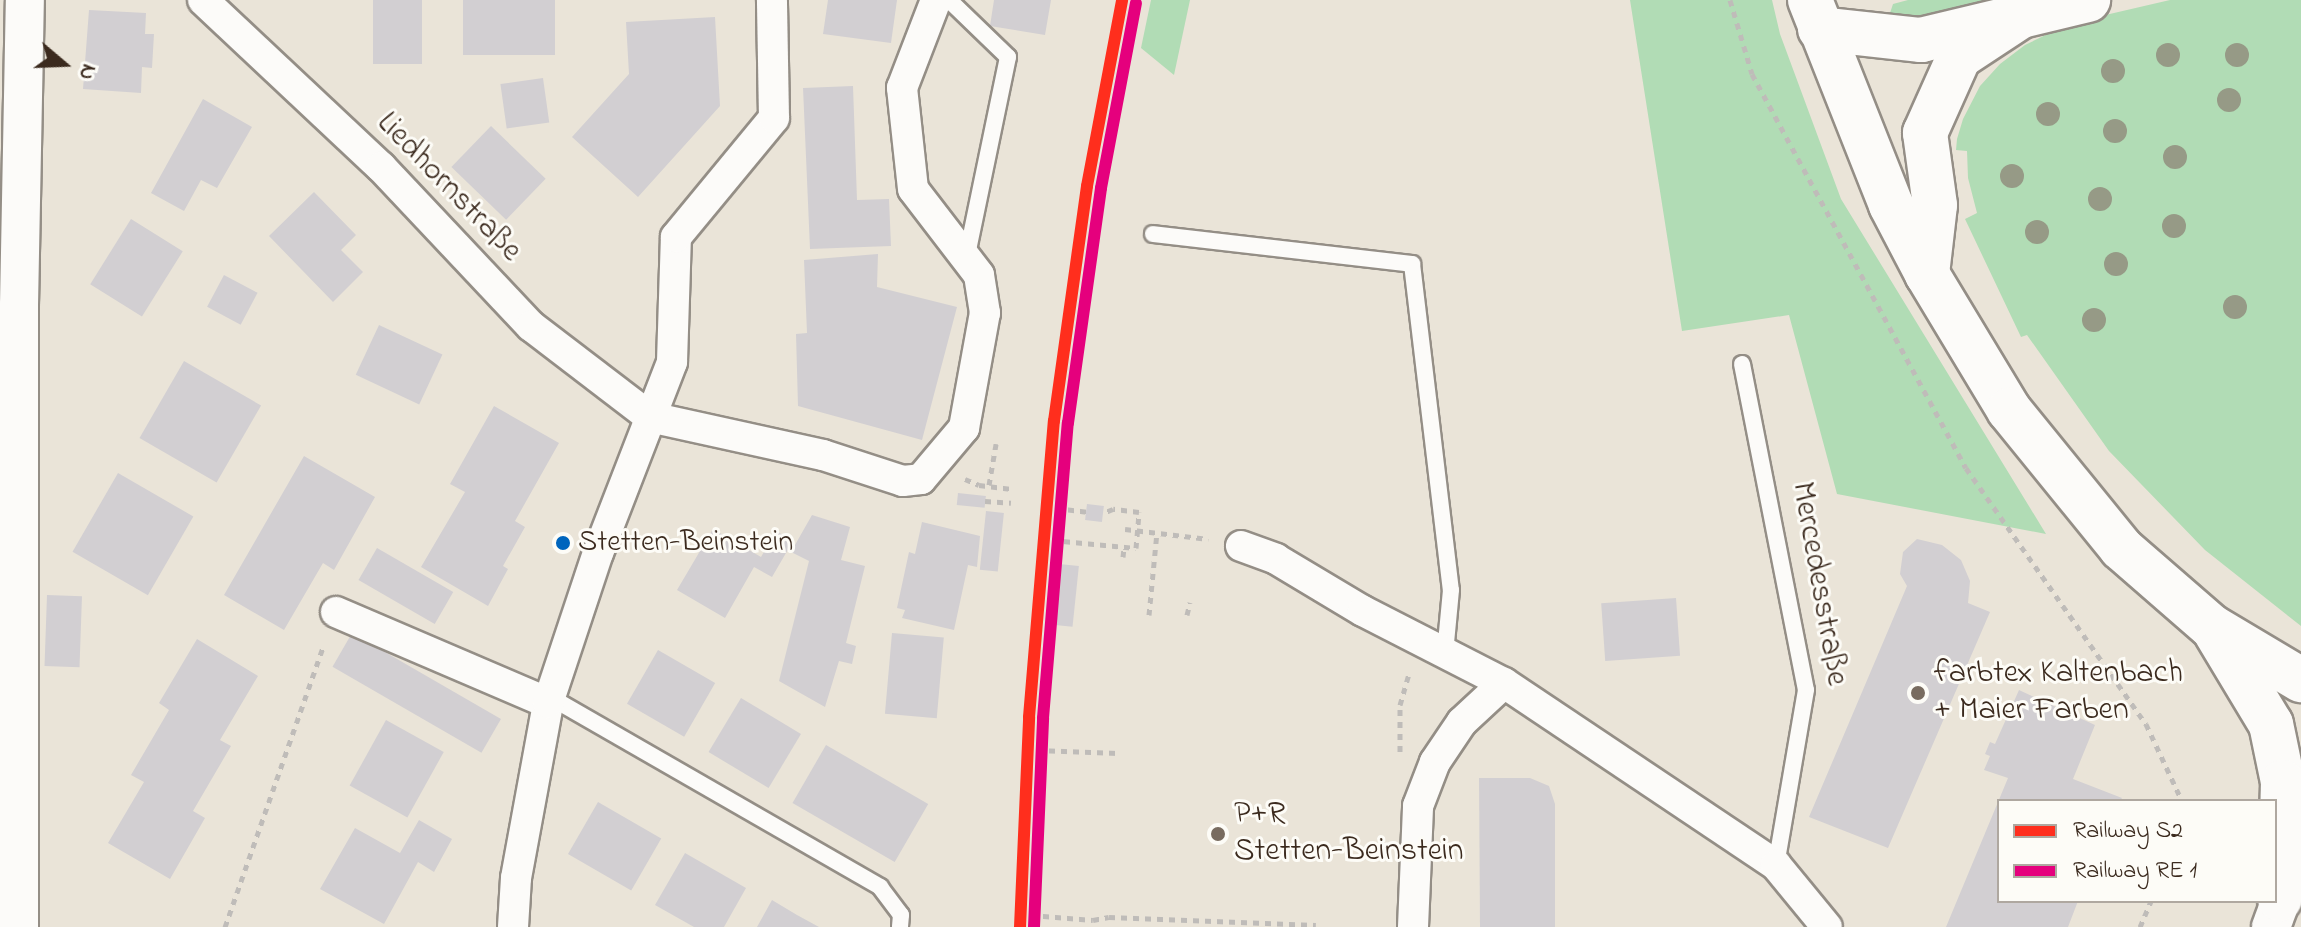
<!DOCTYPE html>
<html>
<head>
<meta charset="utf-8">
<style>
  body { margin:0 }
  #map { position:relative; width:2301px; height:927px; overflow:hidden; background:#eae4d8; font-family:"Indie Flower",sans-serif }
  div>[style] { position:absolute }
  .green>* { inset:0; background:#b1dcb5 }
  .building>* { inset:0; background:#d2cfd2; transform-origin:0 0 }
  .path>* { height:5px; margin-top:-2.5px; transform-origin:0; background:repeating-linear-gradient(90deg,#bfbcb9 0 6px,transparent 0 12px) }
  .roads { filter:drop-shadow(2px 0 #948e86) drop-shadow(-2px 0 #948e86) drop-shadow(0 2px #948e86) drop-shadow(0 -2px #948e86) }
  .service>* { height:16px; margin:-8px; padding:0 8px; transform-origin:8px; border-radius:8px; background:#fcfbf9 }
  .minor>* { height:30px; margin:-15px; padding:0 15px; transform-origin:15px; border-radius:15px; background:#fcfbf9 }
  .tertiary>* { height:38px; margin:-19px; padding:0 19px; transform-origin:19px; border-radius:19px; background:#fcfbf9 }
  .secondary>* { height:44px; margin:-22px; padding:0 22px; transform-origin:22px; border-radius:22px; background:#fcfbf9 }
  .trunk>* { height:44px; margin:-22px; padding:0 22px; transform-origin:22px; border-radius:22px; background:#fcfbf9 }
  .rail-1>* { height:12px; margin:-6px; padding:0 6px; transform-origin:6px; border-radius:6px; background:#ff2e1d }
  .rail-2>* { height:12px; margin:-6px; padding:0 6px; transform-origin:6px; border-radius:6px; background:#e5007d }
  .trees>* { width:24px; height:24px; margin:-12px; border-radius:50%; background:#969a86 }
  .dots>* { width:22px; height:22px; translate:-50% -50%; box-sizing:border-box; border:4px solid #fdfcf7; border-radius:50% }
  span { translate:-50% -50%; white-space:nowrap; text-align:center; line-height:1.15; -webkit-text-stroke:6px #fdfcf7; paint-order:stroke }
  .bus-label { font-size:30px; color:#3b2a1e }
  .left { translate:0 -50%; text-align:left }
  .street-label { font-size:32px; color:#3b2a1e }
  .poi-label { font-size:32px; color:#3b2a1e }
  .legend { position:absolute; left:1997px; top:799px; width:280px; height:104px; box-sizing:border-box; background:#fdfcf7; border:2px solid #afa8a0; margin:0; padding:10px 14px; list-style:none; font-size:24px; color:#3b2a1e }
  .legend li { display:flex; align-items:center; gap:16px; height:40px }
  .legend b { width:40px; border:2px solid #afa8a0 }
  .north { position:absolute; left:24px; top:24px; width:80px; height:80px; -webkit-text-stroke:6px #fdfcf7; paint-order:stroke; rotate:109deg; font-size:22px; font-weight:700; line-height:32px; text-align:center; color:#3b2a1e }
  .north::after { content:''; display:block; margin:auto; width:28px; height:36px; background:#3b2a1e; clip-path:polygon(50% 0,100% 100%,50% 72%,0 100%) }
</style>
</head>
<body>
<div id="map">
  <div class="green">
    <i style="clip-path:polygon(1151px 0,1190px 0,1174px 75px,1141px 48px)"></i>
    <i style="clip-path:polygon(1630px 0,1772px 0,1780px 34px,1841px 199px,2046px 534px,1837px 494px,1789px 315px,1682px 331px)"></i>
    <i style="clip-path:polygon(1908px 0,2009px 0,1921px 20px,1890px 13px,1893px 4px)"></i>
    <i style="clip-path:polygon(2170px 0,2301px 0,2301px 626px,2205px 550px,2109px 451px,2027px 335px,2021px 337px,1965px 219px,1977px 213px,1968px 178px,1967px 151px,1956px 150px,1957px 139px,1963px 119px,1980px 86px,2000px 64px,2025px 45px,2058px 29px,2058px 26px)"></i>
  </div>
  <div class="building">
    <i style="left:373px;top:0;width:49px;height:64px"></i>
    <i style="left:463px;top:0;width:92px;height:55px"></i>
    <i style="clip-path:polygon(828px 0,897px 0,891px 43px,823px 34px)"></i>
    <i style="clip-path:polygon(994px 0,1051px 0,1045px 35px,990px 26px)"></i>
    <i style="clip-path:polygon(89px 10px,146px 13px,145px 34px,154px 34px,152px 68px,142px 67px,141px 93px,83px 89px)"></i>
    <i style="clip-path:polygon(715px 17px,720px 106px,638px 197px,572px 137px,629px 74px,626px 22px)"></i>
    <i style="left:543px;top:78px;width:45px;height:43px;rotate:82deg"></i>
    <i style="clip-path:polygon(853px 86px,857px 200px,889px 199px,891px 246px,810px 249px,803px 88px)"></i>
    <i style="clip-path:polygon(203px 99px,252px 127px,217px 188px,201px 180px,184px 211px,151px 193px)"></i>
    <i style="left:491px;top:126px;width:76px;height:57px;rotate:44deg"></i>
    <i style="clip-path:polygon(314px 192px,356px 235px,341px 250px,363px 272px,333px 302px,269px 236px)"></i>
    <i style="left:131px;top:219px;width:61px;height:77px;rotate:32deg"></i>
    <i style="clip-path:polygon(878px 254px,877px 287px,957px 307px,922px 440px,798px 406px,796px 334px,807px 333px,804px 260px)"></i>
    <i style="left:224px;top:275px;width:38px;height:36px;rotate:28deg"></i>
    <i style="left:379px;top:325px;width:70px;height:55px;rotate:25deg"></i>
    <i style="left:184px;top:361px;width:89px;height:89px;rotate:30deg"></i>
    <i style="clip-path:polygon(494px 406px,559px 443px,515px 521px,525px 527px,503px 566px,508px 569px,488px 606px,421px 567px,465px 492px,450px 484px)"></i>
    <i style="clip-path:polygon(304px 456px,375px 497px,334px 570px,323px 563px,284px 630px,224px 595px)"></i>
    <i style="left:118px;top:473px;width:87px;height:91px;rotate:30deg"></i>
    <i style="left:958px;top:493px;width:28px;height:12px;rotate:6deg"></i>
    <i style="left:1087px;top:504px;width:17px;height:16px;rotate:7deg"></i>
    <i style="left:986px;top:511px;width:18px;height:59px;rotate:6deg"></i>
    <i style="clip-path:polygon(812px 515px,850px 527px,841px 560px,865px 566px,846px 643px,856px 646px,852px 664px,839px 661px,825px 707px,779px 681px,809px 561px,791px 552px)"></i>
    <i style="clip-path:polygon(922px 522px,980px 536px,977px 567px,968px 565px,954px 630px,902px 618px,905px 610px,897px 608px,909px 552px,915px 554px)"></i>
    <i style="clip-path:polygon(713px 529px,761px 557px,776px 531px,793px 541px,772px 577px,754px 567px,725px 618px,677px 590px)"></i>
    <i style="clip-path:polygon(1917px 539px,1942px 545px,1961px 560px,1970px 581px,1968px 603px,1990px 612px,1888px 848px,1809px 817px,1907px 586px,1900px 574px,1903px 552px)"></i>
    <i style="left:377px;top:548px;width:88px;height:37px;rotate:30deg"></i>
    <i style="left:1059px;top:564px;width:20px;height:61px;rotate:6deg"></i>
    <i style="left:47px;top:595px;width:35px;height:71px;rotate:2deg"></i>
    <i style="left:1676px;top:598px;width:58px;height:75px;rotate:86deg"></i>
    <i style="left:352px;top:633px;width:172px;height:39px;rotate:30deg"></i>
    <i style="left:892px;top:633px;width:52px;height:81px;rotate:5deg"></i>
    <i style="clip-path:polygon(197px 639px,258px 676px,220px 740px,231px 746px,193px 811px,205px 818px,170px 879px,108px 843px,144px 782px,131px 775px,169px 710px,159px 703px)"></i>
    <i style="left:658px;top:650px;width:66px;height:62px;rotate:30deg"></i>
    <i style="clip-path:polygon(2019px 690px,2095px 725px,2073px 779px,2122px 798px,2120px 801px,1999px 801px,1999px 901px,2078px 901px,2068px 927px,1946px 927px,2008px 778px,1984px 770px,1990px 756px,1985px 754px,1990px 742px,1995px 744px)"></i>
    <i style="left:741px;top:698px;width:70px;height:63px;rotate:31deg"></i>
    <i style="left:386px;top:720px;width:66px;height:75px;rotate:29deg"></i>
    <i style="left:826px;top:745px;width:118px;height:67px;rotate:30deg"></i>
    <i style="clip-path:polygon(1479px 778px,1530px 778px,1549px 786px,1555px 804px,1555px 927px,1480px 927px)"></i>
    <i style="left:598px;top:802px;width:73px;height:60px;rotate:30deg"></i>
    <i style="clip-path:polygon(419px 820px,452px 839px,434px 872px,418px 862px,384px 924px,320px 889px,355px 828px,400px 853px)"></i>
    <i style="clip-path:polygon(685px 853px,746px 888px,724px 927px,694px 927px,655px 905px)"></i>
    <i style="clip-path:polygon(772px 900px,797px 915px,819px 927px,757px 927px)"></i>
  </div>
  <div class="path">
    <i style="left:1730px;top:0;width:77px;rotate:73.4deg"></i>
    <i style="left:1752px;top:74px;width:448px;rotate:61.5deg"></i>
    <i style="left:1966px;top:468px;width:313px;rotate:54.9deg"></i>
    <i style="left:2146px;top:724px;width:85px;rotate:64.9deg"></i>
    <i style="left:965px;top:479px;width:15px;rotate:23deg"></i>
    <i style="left:979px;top:485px;width:33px;rotate:7deg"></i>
    <i style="left:989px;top:485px;width:42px;rotate:-80.3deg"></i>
    <i style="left:985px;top:501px;width:26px;rotate:4deg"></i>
    <i style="left:1056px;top:508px;width:31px;rotate:7deg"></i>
    <i style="left:1125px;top:529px;width:84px;rotate:6.9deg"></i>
    <i style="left:1052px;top:540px;width:84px;rotate:5.4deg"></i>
    <i style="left:1136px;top:548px;width:36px;rotate:-85deg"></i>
    <i style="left:1139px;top:512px;width:26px;rotate:-173deg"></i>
    <i style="left:1113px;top:509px;width:11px;rotate:158deg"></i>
    <i style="left:1123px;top:557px;width:10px;rotate:-84deg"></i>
    <i style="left:1149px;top:615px;width:83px;rotate:-84.5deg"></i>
    <i style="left:1187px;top:615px;width:13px;rotate:-77deg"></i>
    <i style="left:1037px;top:750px;width:81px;rotate:2.1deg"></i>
    <i style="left:1400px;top:752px;width:47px;rotate:-90deg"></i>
    <i style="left:1400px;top:705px;width:35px;rotate:-74deg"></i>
    <i style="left:1031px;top:915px;width:62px;rotate:4.6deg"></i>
    <i style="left:1093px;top:920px;width:16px;rotate:-11deg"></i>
    <i style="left:1109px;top:917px;width:207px;rotate:2.2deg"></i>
    <i style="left:225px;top:927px;width:299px;rotate:-70.7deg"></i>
    <i style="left:2140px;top:927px;width:28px;rotate:-67deg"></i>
  </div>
  <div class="roads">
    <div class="service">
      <i style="left:949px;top:0;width:82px;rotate:44deg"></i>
      <i style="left:1008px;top:57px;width:202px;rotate:101.7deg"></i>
      <i style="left:1153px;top:234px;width:261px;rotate:6.6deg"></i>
      <i style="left:1412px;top:264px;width:328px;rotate:83.2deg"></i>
      <i style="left:1451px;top:590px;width:64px;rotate:95.4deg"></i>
      <i style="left:1742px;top:364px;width:332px;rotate:78.9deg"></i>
      <i style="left:1806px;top:690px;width:178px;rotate:99.7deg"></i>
      <i style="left:550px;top:697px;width:381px;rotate:29.9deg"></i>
      <i style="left:880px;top:887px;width:35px;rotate:53deg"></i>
      <i style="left:901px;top:915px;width:12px;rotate:95deg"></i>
    </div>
    <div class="minor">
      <i style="left:203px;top:0;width:244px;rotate:43.2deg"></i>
      <i style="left:381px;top:167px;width:219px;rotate:46.7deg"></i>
      <i style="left:531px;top:326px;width:150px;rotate:37.4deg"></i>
      <i style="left:650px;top:417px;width:177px;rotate:12.4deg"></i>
      <i style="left:823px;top:455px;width:84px;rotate:18deg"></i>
      <i style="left:903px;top:481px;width:18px;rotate:-6deg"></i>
      <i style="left:921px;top:479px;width:67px;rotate:-49.9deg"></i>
      <i style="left:964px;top:428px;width:117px;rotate:-79.7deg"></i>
      <i style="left:985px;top:313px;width:38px;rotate:-99deg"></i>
      <i style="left:979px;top:275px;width:108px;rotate:-127.5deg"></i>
      <i style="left:913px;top:189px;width:102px;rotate:-96.2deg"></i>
      <i style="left:902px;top:88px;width:94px;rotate:-68.9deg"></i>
      <i style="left:1241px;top:546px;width:37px;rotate:20deg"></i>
      <i style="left:1276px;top:559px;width:101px;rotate:30.9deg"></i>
      <i style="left:1363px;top:611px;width:158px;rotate:27.1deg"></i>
      <i style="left:1504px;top:683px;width:327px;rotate:33.8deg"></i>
      <i style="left:1776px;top:865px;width:80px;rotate:50.6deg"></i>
      <i style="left:336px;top:612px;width:231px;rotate:23.2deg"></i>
      <i style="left:513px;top:927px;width:49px;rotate:-86.5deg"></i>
      <i style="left:516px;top:878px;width:178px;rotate:-79.6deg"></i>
      <i style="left:548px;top:703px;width:158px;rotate:-71.6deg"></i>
      <i style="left:598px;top:553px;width:205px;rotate:-68.8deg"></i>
      <i style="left:672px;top:362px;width:125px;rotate:-88.2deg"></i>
      <i style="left:676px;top:237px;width:154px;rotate:-50.5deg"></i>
      <i style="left:774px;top:118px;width:118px;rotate:-91deg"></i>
      <i style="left:1413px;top:927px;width:121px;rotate:-87.6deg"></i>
      <i style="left:1418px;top:806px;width:47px;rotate:-68.9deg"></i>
      <i style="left:1435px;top:762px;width:48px;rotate:-56deg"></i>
      <i style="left:1462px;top:722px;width:57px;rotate:-42.9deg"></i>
    </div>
    <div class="tertiary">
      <i style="left:19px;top:927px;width:622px;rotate:-90deg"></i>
      <i style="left:19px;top:305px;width:305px;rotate:-88.9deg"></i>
      <i style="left:2271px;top:927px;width:61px;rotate:-69.8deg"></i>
    </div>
    <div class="secondary">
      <i style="left:1810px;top:0;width:220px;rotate:68.4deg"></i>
      <i style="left:1891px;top:205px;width:78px;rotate:62.4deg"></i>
      <i style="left:1927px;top:274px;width:159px;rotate:58.9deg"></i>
      <i style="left:2009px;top:410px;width:178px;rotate:50.9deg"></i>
      <i style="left:2121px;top:548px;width:121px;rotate:41deg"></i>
      <i style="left:2212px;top:627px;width:104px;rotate:30.8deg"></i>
      <i style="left:2216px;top:633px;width:106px;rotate:58.9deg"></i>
      <i style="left:2271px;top:724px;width:59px;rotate:78.3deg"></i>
      <i style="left:2283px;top:782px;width:117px;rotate:91.5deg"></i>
    </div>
    <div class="trunk">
      <i style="left:1820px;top:29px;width:102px;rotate:6.2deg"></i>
      <i style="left:1921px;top:40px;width:172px;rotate:-13.5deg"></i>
      <i style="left:1927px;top:274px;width:69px;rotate:-83.4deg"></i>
      <i style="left:1935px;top:205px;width:73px;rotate:-97.9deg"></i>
      <i style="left:1925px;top:133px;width:83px;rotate:-65.9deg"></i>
      <i style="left:1959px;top:57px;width:71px;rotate:-33.5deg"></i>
    </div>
  </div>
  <div class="rail-1">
    <i style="left:1020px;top:927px;width:210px;rotate:-87.5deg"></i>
    <i style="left:1029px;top:717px;width:297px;rotate:-85.2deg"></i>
    <i style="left:1054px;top:421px;width:237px;rotate:-82deg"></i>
    <i style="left:1087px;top:186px;width:189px;rotate:-79.3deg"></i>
  </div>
  <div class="rail-2">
    <i style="left:1034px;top:927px;width:209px;rotate:-87.5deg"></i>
    <i style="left:1043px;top:718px;width:296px;rotate:-85.2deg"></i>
    <i style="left:1068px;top:423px;width:237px;rotate:-82deg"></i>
    <i style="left:1101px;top:188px;width:188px;rotate:-79.3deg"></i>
  </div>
  <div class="trees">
    <i style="left:2168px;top:55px"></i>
    <i style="left:2237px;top:55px"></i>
    <i style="left:2113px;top:71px"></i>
    <i style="left:2229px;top:100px"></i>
    <i style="left:2048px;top:114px"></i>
    <i style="left:2115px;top:131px"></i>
    <i style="left:2175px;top:157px"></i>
    <i style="left:2012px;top:176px"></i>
    <i style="left:2100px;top:199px"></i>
    <i style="left:2174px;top:226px"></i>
    <i style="left:2037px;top:232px"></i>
    <i style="left:2116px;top:264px"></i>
    <i style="left:2235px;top:307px"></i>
    <i style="left:2094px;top:320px"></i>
  </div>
  <div class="dots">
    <i style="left:563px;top:543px;background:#0065bd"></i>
    <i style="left:1918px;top:693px;background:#786b5f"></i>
    <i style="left:1218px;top:834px;background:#786b5f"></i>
  </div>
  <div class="bus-label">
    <span class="left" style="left:578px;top:543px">Stetten-Beinstein</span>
  </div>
  <div class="street-label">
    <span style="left:448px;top:188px;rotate:46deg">Liedhornstraße</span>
    <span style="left:1818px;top:584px;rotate:80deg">Mercedesstraße</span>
  </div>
  <div class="poi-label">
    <span class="left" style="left:1934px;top:693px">farbtex Kaltenbach<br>+ Maier Farben</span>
    <span class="left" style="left:1234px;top:834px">P+R<br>Stetten-Beinstein</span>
  </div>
  <ul class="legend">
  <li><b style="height:10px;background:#ff2e1d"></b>Railway S2</li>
  <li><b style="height:10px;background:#e5007d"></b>Railway RE 1</li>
  </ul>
  <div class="north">N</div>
</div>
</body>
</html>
